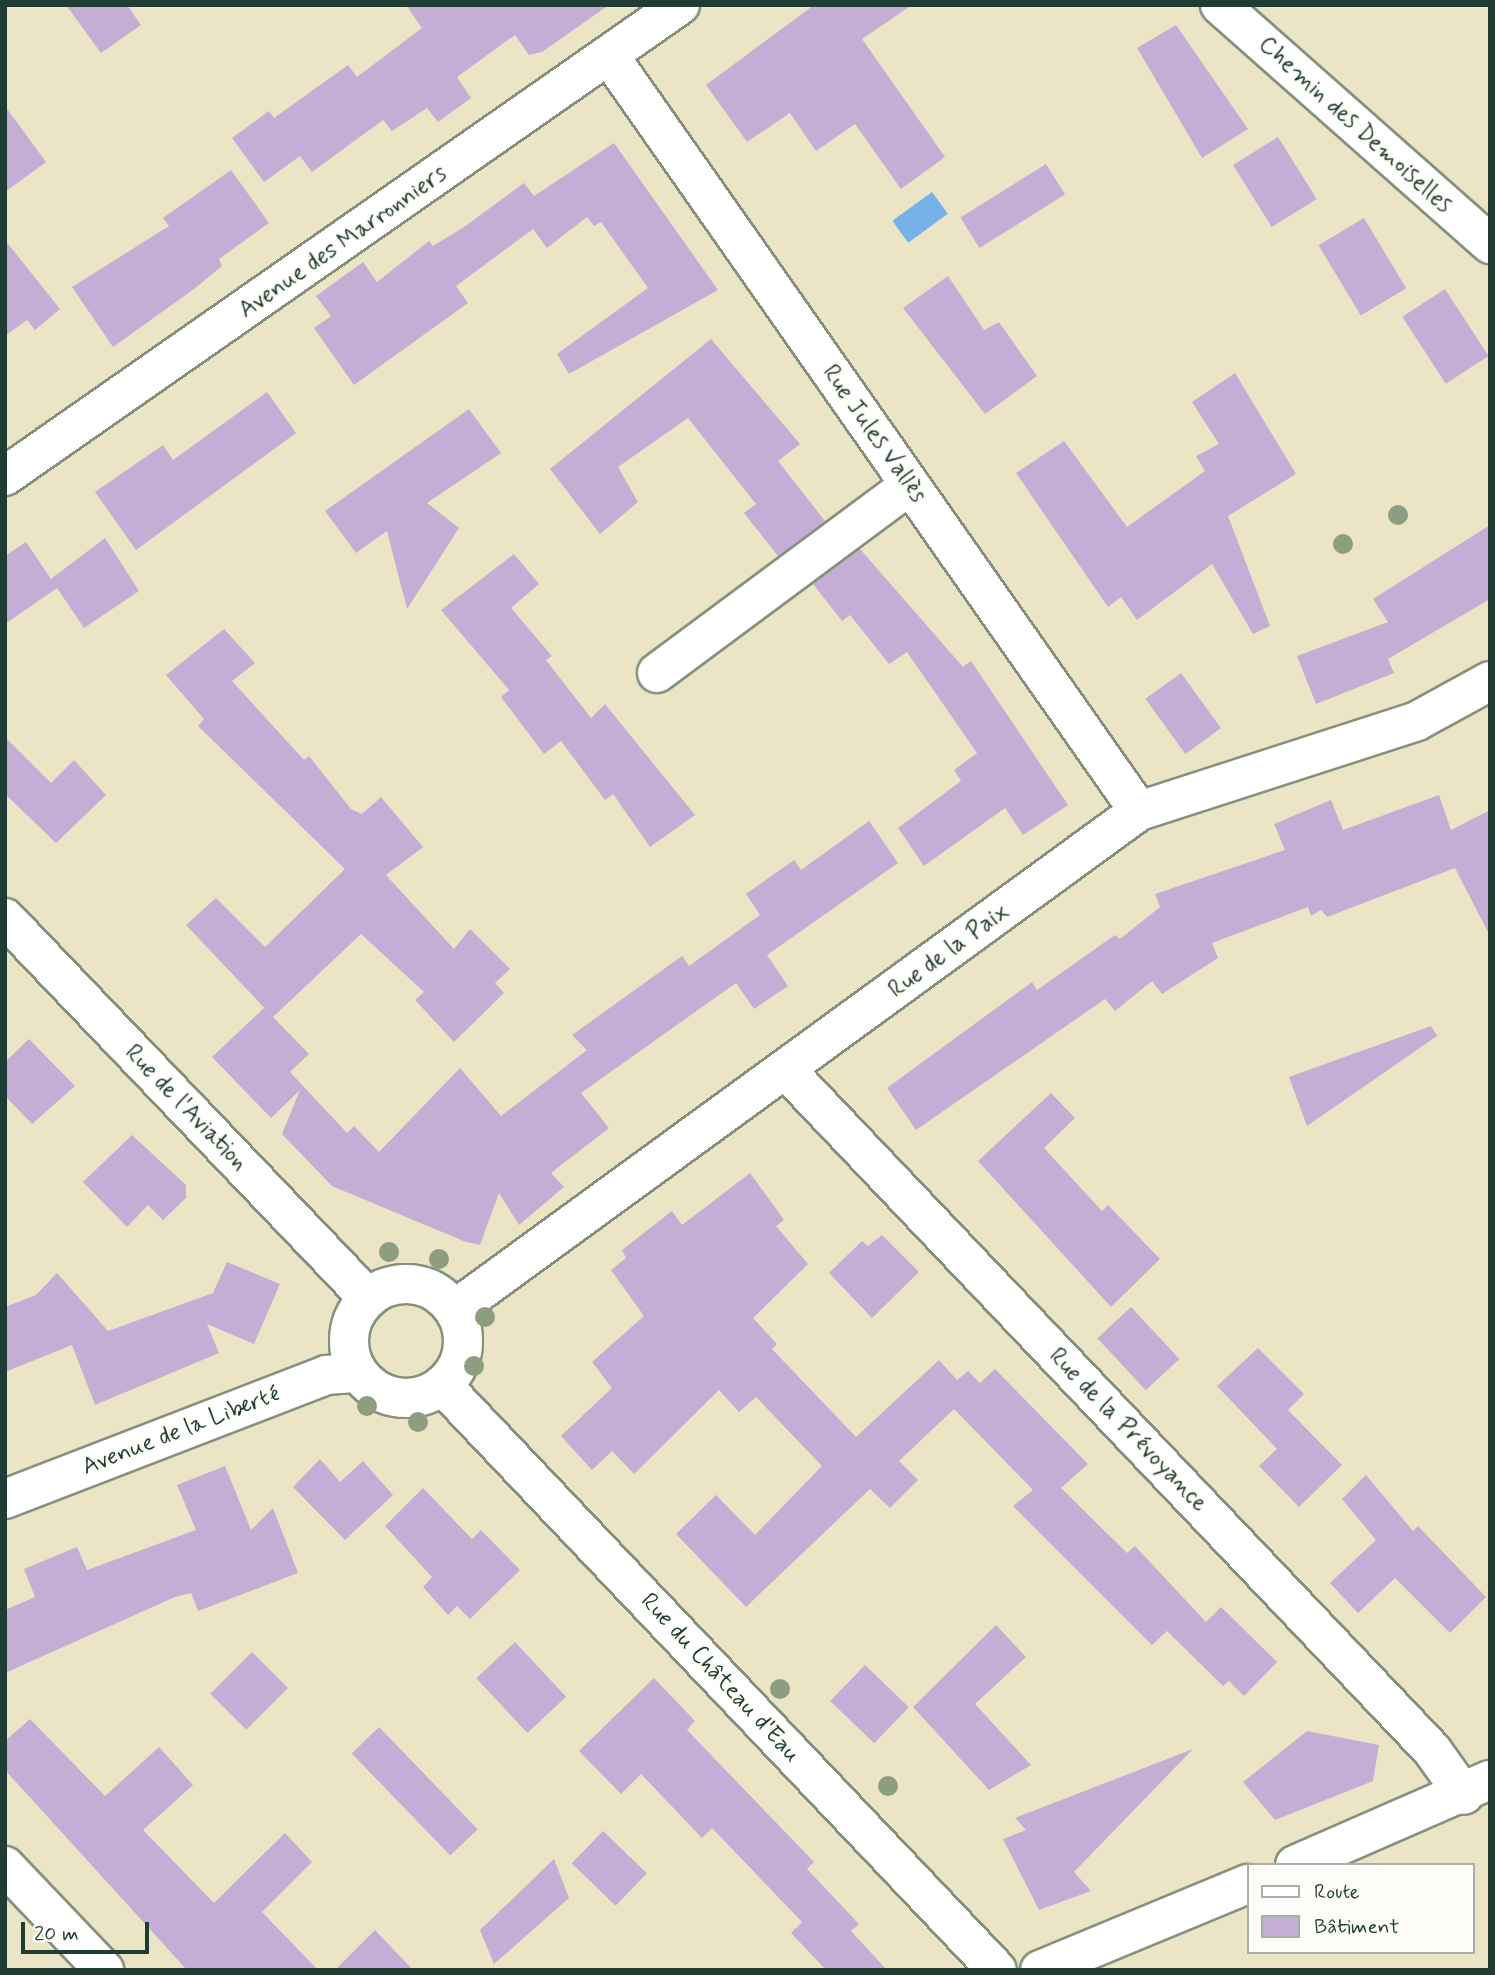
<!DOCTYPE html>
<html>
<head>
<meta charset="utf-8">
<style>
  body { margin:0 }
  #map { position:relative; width:1495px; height:1975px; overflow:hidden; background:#ebe5c6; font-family:Mynerve,sans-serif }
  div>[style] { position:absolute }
  .water>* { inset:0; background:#76b2e8; transform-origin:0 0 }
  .building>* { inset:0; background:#c6add6; transform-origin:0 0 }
  .roads { filter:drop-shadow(2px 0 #85917d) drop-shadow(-2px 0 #85917d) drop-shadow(0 2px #85917d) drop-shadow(0 -2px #85917d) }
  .minor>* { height:38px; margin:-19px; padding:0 19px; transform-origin:19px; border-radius:19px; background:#fff }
  .minor>.ring { margin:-19px; padding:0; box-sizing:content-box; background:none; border:38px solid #fff; border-radius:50% }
  .trees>* { width:20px; height:20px; margin:-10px; border-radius:50%; background:#8c9d80 }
  span { translate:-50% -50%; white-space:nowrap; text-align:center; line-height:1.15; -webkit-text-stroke:5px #fdfcf7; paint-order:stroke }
  .street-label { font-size:24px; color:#1f3d34 }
  .frame { position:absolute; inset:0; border:7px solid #1f3d34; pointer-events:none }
  .legend { position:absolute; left:1247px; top:1863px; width:228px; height:91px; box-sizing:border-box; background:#fdfcf7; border:2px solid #a4b0a9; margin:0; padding:9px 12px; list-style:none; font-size:21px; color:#1f3d34 }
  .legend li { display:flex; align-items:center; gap:14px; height:35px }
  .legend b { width:35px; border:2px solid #a4b0a9 }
  .scale { position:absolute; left:21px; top:1922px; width:128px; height:32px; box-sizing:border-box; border:4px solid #1f3d34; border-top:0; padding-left:9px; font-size:21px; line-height:24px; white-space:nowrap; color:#1f3d34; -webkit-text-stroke:5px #fdfcf7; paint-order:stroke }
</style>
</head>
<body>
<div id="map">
  <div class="water">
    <i style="left:932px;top:192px;width:27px;height:49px;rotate:54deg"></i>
  </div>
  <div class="building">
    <i style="clip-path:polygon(66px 5px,127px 5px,141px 25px,101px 53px)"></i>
    <i style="clip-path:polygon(406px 5px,609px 5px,542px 52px,529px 55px,515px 35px,457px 77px,471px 98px,438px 122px,427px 108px,392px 131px,383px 120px,312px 172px,300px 156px,264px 182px,232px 138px,269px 111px,274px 118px,348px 65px,357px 77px,422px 28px)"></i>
    <i style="clip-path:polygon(814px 5px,912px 5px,862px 39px,945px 157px,901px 189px,855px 124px,816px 151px,790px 113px,747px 142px,706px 85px)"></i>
    <i style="clip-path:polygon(1176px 25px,1248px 129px,1202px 158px,1137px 48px)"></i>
    <i style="clip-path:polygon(5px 106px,46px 162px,5px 192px)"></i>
    <i style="left:1278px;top:137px;width:73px;height:53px;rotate:58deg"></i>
    <i style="clip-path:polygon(614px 143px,718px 290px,569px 374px,557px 354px,648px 288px,601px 222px,594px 226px,587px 217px,547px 248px,533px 229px,456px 286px,468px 303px,354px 385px,314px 328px,331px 316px,316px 296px,363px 262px,377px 282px,429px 241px,433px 246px,464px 227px,524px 183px,534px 196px)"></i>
    <i style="left:1046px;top:164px;width:36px;height:101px;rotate:58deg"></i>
    <i style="clip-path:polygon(231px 170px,269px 223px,219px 259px,222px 266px,194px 289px,113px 347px,72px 287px,169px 226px,163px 218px)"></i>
    <i style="left:1364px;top:218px;width:82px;height:53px;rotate:59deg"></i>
    <i style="clip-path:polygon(5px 240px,60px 309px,35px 330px,27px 320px,5px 336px)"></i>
    <i style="clip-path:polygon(948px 276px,984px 330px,999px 322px,1037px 376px,985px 414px,903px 308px)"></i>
    <i style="left:1445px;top:289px;width:80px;height:51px;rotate:57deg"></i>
    <i style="clip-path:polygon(711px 339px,800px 444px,778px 461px,825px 521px,778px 556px,744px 513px,756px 504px,688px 418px,618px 467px,638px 502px,600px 534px,550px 469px)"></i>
    <i style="clip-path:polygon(1235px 373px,1296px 474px,1228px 516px,1270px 626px,1253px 634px,1212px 564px,1137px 620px,1121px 597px,1108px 607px,1016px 473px,1064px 441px,1127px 527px,1205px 471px,1196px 456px,1219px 444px,1192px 402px)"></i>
    <i style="clip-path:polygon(267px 392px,296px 433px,136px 550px,95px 492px,163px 445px,173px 460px)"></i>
    <i style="clip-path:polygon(469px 409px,501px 453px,427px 503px,459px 528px,407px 609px,387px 531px,356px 553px,325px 511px)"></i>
    <i style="clip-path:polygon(1490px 525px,1490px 599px,1388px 659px,1394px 673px,1316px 704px,1297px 656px,1388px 622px,1373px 599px)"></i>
    <i style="clip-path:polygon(105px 538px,139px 591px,84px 628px,57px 588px,5px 624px,5px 556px,26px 542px,51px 579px)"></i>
    <i style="clip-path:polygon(860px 549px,963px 667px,971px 661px,1068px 805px,1023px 835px,1005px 808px,924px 866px,898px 828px,961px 781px,954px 770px,977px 753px,907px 652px,889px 664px,850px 615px,842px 621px,813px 584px)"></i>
    <i style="clip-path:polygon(514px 554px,539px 584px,511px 608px,552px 656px,546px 660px,591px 718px,605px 704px,695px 815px,650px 847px,613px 794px,605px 800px,561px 741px,544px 754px,501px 697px,509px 690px,441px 610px)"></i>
    <i style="clip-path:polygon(224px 629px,255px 663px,232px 681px,304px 760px,309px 756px,351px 809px,362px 814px,381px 797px,423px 847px,386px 875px,454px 949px,470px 929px,510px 969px,495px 983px,504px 993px,454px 1042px,415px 1000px,424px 992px,361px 934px,273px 1017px,309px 1054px,290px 1072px,347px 1133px,354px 1126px,379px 1152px,460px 1068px,501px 1116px,587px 1050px,572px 1035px,682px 956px,689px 966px,760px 915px,746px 894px,794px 860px,801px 870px,869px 821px,898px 863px,767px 955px,788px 986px,754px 1009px,736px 983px,581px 1093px,609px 1128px,551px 1173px,564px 1187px,519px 1225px,499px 1193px,480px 1245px,466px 1242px,332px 1186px,282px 1134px,300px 1090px,271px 1118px,212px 1057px,264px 1008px,271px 1015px,186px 925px,216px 898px,265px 947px,345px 869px,198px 726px,204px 719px,166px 675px)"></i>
    <i style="left:1181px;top:673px;width:68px;height:44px;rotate:54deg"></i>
    <i style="clip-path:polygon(5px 737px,51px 783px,74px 760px,106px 795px,56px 843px,5px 794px)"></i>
    <i style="clip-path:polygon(1439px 795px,1451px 830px,1490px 810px,1490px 936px,1455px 868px,1327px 917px,1321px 910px,1311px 916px,1308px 907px,1212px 943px,1218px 958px,1162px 994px,1152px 981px,1115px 1011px,1105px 999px,916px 1130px,887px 1088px,1032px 982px,1037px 990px,1115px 935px,1120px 939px,1160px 907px,1155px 894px,1285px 850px,1274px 824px,1331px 800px,1343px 830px)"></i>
    <i style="clip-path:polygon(1431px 1026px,1437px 1036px,1307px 1126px,1289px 1077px)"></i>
    <i style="clip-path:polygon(29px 1039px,75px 1086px,32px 1124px,5px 1096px,5px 1062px)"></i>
    <i style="clip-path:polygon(1051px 1093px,1075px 1118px,1044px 1148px,1102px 1211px,1108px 1205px,1160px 1259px,1111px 1307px,978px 1161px)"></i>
    <i style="clip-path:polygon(132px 1135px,186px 1185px,186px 1198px,163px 1220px,148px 1205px,127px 1227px,83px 1182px)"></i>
    <i style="clip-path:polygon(750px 1173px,784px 1220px,776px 1226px,808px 1264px,753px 1318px,777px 1344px,772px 1349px,856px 1437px,939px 1360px,957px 1380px,968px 1371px,980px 1383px,995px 1369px,1088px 1464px,1061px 1488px,1127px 1553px,1135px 1546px,1206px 1622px,1221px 1607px,1277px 1662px,1244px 1696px,1229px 1681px,1223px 1686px,1167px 1631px,1152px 1645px,1013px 1506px,1033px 1490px,954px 1409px,899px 1461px,918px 1480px,890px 1508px,870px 1489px,746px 1607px,676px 1534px,716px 1495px,755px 1535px,822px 1466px,756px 1397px,739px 1412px,719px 1390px,634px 1474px,612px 1451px,592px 1470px,561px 1436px,612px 1388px,592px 1362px,644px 1316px,611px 1270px,626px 1258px,622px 1250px,672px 1211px,682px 1225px)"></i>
    <i style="clip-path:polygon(882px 1235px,919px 1272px,872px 1318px,829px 1273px,862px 1241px,868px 1246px)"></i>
    <i style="clip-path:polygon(227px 1262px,280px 1284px,254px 1344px,207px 1324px,219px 1353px,95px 1405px,72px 1345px,5px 1372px,5px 1307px,36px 1295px,57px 1273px,108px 1331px,213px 1293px)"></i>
    <i style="left:1131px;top:1307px;width:71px;height:46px;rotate:47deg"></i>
    <i style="clip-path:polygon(1258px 1348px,1304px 1394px,1288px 1410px,1342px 1465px,1299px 1507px,1259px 1466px,1277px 1449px,1217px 1386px)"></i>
    <i style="clip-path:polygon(320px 1459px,340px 1482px,363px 1461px,393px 1495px,345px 1540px,293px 1487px)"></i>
    <i style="clip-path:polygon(225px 1466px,251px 1530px,273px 1508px,298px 1573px,198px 1611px,191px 1593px,175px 1597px,5px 1673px,5px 1610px,35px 1597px,24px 1569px,77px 1547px,87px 1570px,196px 1530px,177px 1485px)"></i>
    <i style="clip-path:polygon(1366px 1475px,1413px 1531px,1418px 1526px,1486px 1597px,1450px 1633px,1395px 1578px,1358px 1613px,1330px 1583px,1376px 1540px,1342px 1499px)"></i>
    <i style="clip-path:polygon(423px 1488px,472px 1539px,481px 1530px,520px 1570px,470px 1619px,457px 1606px,448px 1615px,423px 1587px,432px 1577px,385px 1526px)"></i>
    <i style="clip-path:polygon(996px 1625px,1026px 1657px,975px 1704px,1031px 1765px,989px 1790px,913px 1707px)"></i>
    <i style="left:515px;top:1642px;width:75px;height:53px;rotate:47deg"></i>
    <i style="left:252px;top:1652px;width:51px;height:59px;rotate:45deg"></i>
    <i style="left:865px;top:1665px;width:61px;height:50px;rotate:44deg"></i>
    <i style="clip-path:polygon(654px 1678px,695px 1721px,687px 1730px,814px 1862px,807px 1869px,859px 1924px,851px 1931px,887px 1970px,826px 1970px,791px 1933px,802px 1922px,712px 1828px,702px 1838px,641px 1774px,621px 1794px,579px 1751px)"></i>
    <i style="clip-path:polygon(30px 1719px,105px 1796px,159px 1747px,193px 1785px,143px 1830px,214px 1903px,285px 1833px,312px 1862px,262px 1912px,318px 1970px,187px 1970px,5px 1770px,5px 1741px)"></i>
    <i style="left:379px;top:1727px;width:142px;height:38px;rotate:46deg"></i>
    <i style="clip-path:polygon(1307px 1731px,1379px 1745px,1373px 1781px,1275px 1820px,1243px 1782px)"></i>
    <i style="clip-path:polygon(1193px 1749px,1074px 1872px,1091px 1891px,1039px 1910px,1003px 1839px,1026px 1830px,1015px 1818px)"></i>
    <i style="left:603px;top:1831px;width:61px;height:45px;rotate:44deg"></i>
    <i style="clip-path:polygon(554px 1859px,569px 1898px,494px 1964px,480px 1930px)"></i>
    <i style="clip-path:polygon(375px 1930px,413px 1970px,335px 1970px)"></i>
  </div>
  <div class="roads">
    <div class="minor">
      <i style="left:1220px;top:5px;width:361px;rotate:41.5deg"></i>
      <i style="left:610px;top:57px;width:921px;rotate:54.95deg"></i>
      <i style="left:5px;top:476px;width:823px;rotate:-34.91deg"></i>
      <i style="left:657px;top:673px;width:315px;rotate:-36.6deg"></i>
      <i style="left:5px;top:918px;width:526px;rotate:46.31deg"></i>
      <i style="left:786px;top:1070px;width:938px;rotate:46.47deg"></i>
      <i style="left:1432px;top:1750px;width:55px;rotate:54.6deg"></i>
      <i class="ring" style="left:349px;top:1284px;width:76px;height:76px"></i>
      <i style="left:454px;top:1310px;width:847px;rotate:-36.07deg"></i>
      <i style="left:1139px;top:811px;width:292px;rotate:-17.9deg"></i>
      <i style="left:1417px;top:721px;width:83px;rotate:-28.7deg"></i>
      <i style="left:442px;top:1385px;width:806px;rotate:46.51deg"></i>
      <i style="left:5px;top:1499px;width:344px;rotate:-21.1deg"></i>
      <i style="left:326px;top:1375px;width:32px;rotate:-4deg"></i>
      <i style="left:1295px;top:1865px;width:213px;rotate:-23.6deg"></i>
      <i style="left:5px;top:1866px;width:144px;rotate:46.4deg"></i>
      <i style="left:1040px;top:1970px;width:225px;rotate:-22.5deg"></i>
    </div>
  </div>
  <div class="trees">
    <i style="left:1398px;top:515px"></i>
    <i style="left:1343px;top:544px"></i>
    <i style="left:389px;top:1252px"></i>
    <i style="left:439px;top:1259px"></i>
    <i style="left:485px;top:1317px"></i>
    <i style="left:474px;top:1366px"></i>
    <i style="left:367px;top:1406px"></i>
    <i style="left:418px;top:1422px"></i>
    <i style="left:780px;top:1689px"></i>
    <i style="left:888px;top:1786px"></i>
  </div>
  <div class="street-label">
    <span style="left:1355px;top:125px;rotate:42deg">Chemin des Demoiselles</span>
    <span style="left:343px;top:242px;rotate:-35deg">Avenue des Marronniers</span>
    <span style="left:874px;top:434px;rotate:55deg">Rue Jules Vallès</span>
    <span style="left:949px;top:951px;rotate:-36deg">Rue de la Paix</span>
    <span style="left:186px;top:1108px;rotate:46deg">Rue de l'Aviation</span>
    <span style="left:1128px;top:1430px;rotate:46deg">Rue de la Prévoyance</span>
    <span style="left:181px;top:1431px;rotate:-21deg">Avenue de la Liberté</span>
    <span style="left:720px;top:1678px;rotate:47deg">Rue du Château d'Eau</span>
  </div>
  <div class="frame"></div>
  <ul class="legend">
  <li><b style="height:9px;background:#fff"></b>Route</li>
  <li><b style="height:19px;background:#c6add6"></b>Bâtiment</li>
  </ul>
  <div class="scale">20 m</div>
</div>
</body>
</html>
